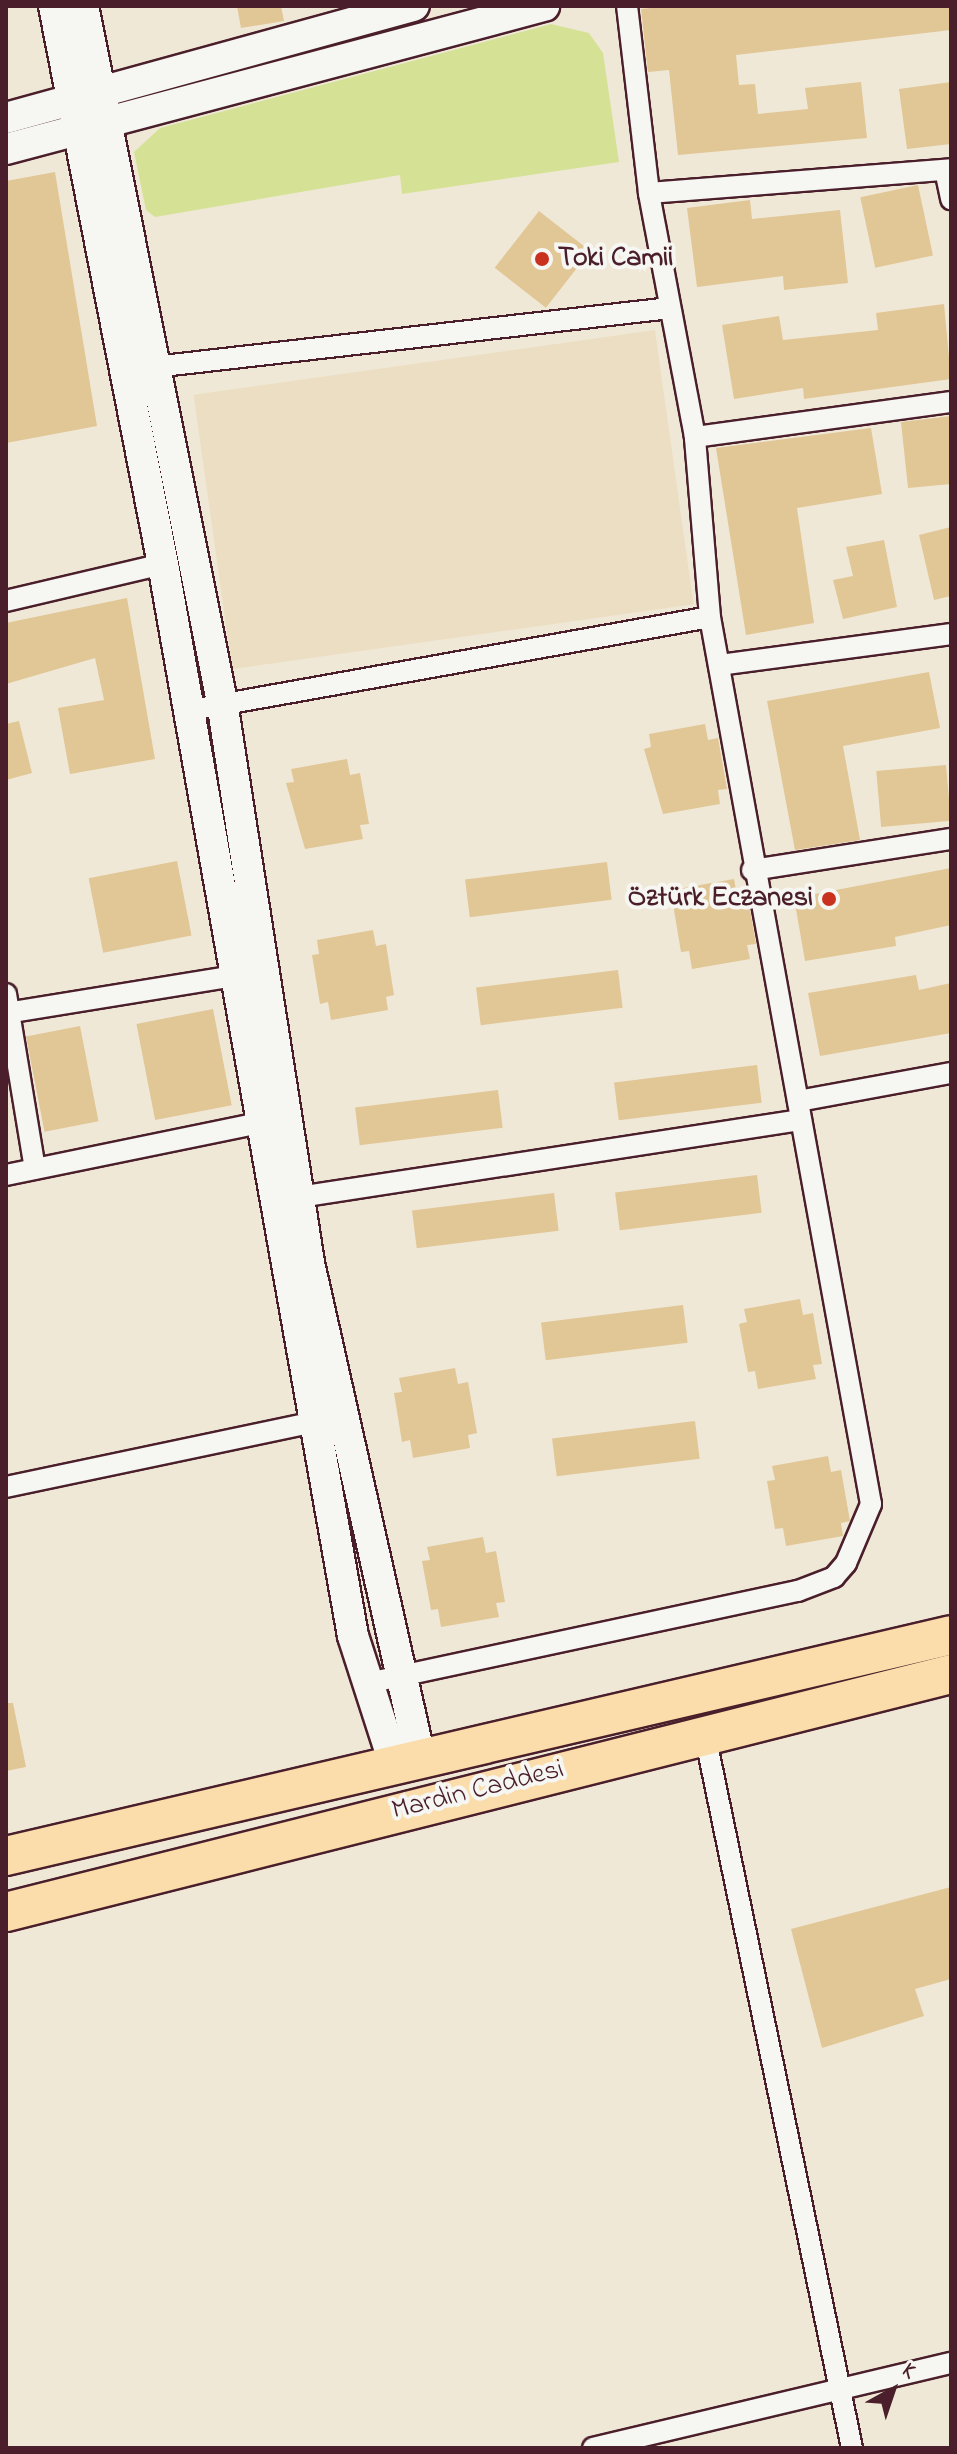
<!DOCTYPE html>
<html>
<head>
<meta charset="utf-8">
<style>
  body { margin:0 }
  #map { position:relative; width:957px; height:2454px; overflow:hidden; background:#f0e8d6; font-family:"Indie Flower",sans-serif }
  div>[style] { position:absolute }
  .built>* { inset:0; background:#ecdec3; transform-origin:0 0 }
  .green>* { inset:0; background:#d5e295 }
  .building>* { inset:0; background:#e1c696; transform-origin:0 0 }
  .roads { filter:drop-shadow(2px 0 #4a1f2b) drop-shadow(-2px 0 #4a1f2b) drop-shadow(0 2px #4a1f2b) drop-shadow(0 -2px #4a1f2b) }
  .street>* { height:20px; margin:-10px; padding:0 10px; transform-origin:10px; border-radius:10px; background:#f6f6f2 }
  .secondary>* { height:30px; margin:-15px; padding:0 15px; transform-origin:15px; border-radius:15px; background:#f6f6f2 }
  .highway>* { height:38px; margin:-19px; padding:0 19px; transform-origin:19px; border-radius:19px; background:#fbddab }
  .dots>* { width:22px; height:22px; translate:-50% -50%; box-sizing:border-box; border:4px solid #f6f6f2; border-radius:50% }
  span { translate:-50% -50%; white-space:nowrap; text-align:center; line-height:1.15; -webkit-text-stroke:8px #f6f6f2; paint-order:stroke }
  .poi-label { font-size:28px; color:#4a1f2b; font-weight:700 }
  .left { translate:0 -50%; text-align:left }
  .right { translate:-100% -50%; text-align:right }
  .street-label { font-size:28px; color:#4a1f2b }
  .frame { position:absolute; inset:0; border:8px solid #4a1f2b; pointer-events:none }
  .north { position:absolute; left:853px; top:2350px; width:80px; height:80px; -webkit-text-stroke:6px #f6f6f2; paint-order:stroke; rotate:40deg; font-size:22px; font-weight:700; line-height:32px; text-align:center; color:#4a1f2b }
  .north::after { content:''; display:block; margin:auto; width:28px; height:36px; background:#4a1f2b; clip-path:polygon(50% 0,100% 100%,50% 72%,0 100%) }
</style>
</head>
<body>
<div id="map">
  <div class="built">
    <i style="left:655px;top:330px;width:277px;height:466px;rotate:82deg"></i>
  </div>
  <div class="green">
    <i style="clip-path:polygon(551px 24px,589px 33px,603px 53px,619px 162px,402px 194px,400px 175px,155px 217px,146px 210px,134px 152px,160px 128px)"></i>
  </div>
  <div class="building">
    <i style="clip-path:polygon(237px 6px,281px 6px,284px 21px,241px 28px)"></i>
    <i style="clip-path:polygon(670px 6px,951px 6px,951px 30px,736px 55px,739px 85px,755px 84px,758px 114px,808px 109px,805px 88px,861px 82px,867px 138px,678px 155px,669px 70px,648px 72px,641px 9px)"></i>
    <i style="clip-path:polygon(951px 82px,951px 144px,907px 149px,899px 89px)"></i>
    <i style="clip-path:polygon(55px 172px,97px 426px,6px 443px,6px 181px)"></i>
    <i style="left:918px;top:185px;width:72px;height:59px;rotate:78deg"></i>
    <i style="clip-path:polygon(750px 200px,752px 219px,840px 210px,848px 283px,784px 290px,783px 276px,697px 287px,687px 208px)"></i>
    <i style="left:539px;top:211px;width:65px;height:72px;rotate:38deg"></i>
    <i style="clip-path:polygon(944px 304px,951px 379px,804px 399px,803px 388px,734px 399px,722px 325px,779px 316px,783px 340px,878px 330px,876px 313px)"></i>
    <i style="clip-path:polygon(951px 416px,951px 484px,908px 488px,901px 422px)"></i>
    <i style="clip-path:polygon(871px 428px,882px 494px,797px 508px,814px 623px,746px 635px,716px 448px)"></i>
    <i style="clip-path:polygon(951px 527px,951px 596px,934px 600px,919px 535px)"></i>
    <i style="clip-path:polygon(884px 540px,897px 607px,843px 619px,833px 580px,853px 576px,846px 547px)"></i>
    <i style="clip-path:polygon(127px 598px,155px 759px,70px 774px,58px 708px,104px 700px,95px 658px,6px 684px,6px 623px)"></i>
    <i style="clip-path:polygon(929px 672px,940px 728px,843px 746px,860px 840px,795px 850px,767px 701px)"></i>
    <i style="clip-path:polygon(19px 721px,32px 773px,6px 780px,6px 724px)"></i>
    <i style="clip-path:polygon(705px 724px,708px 740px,718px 738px,727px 789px,718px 790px,720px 804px,663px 814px,644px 749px,651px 747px,649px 734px)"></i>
    <i style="clip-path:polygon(347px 759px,350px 775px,360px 773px,369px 824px,360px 825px,363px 839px,305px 849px,286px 783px,294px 782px,291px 769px)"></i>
    <i style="left:946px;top:765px;width:56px;height:70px;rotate:85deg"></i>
    <i style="left:177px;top:861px;width:76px;height:90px;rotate:79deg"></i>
    <i style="left:607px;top:862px;width:38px;height:143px;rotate:83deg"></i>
    <i style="clip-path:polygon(951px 868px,951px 925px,895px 937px,896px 946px,805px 961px,794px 898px)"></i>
    <i style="clip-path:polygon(734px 879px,737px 895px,747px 893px,756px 944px,747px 945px,750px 959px,692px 969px,689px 951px,681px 952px,673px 904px,681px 902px,678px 889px)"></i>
    <i style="clip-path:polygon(373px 930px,376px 946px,386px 944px,394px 995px,386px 997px,388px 1010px,331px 1020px,328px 1002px,320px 1004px,312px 955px,319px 954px,317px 940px)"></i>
    <i style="left:618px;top:970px;width:38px;height:143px;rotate:83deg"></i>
    <i style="clip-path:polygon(916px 975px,919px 990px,951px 983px,951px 1033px,820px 1056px,808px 993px)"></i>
    <i style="left:213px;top:1009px;width:98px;height:78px;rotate:79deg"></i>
    <i style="left:80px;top:1026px;width:97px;height:55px;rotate:79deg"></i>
    <i style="left:757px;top:1065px;width:38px;height:144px;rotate:83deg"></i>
    <i style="left:498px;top:1090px;width:38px;height:144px;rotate:83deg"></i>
    <i style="left:757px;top:1175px;width:38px;height:143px;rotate:83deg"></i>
    <i style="left:554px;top:1193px;width:38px;height:143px;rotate:83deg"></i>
    <i style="clip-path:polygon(800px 1299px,803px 1315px,813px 1313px,822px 1364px,813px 1365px,816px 1379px,758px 1389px,755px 1371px,748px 1372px,739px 1324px,747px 1322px,744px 1309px)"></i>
    <i style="left:683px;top:1305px;width:38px;height:143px;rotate:83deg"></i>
    <i style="clip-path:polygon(455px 1368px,458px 1384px,468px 1382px,477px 1433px,468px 1435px,470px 1448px,413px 1458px,410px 1440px,402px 1442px,394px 1393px,402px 1392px,399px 1378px)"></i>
    <i style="left:695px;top:1421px;width:38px;height:144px;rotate:83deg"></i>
    <i style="clip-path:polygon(828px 1456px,831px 1472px,841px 1470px,850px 1521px,841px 1523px,843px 1536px,786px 1546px,783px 1528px,775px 1529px,767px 1481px,775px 1480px,772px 1466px)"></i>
    <i style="clip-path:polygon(483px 1537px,486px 1553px,496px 1551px,505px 1602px,496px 1603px,499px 1617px,441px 1627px,438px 1609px,431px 1610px,422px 1561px,430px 1560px,427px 1547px)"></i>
    <i style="clip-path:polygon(6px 1703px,13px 1703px,26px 1767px,6px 1771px)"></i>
    <i style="clip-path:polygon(951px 1887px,951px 1979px,915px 1989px,924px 2016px,822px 2048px,791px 1929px)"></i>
  </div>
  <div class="roads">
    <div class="street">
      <i style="left:945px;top:170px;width:30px;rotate:78deg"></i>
      <i style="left:649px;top:193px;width:303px;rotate:-4.5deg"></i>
      <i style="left:154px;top:367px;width:519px;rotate:-6.52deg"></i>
      <i style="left:695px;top:437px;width:258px;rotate:-7.8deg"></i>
      <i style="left:6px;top:601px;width:161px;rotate:-13.3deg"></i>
      <i style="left:719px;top:665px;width:234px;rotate:-7.6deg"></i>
      <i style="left:186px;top:711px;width:532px;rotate:-10.17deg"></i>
      <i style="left:752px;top:870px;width:201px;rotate:-8.9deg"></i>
      <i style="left:6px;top:994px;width:177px;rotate:80.6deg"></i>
      <i style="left:6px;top:1013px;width:244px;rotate:-9.2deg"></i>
      <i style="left:798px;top:1101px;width:156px;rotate:-10.4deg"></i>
      <i style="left:6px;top:1175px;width:258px;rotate:-11.6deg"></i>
      <i style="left:299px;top:1197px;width:508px;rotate:-8.72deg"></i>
      <i style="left:6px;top:1487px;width:315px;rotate:-11.9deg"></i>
      <i style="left:368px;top:1683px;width:440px;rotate:-12.1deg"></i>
      <i style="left:798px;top:1591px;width:39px;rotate:-21deg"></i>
      <i style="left:834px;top:1577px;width:18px;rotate:-49deg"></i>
      <i style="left:846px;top:1563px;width:64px;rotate:-67deg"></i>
      <i style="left:871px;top:1504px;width:901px;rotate:-100.29deg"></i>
      <i style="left:710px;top:617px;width:181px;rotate:-94.8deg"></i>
      <i style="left:695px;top:437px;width:248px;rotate:-100.7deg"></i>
      <i style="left:649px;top:193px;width:188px;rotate:-96.7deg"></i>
      <i style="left:705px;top:1735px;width:728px;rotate:78.35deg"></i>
      <i style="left:593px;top:2448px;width:368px;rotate:-13.4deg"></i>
    </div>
    <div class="secondary">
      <i style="left:54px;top:6px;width:569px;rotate:78.95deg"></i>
      <i style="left:163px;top:564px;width:1089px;rotate:79.95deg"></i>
      <i style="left:353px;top:1636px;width:133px;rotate:72.1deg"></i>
      <i style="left:83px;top:6px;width:710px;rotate:78.71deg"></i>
      <i style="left:222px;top:702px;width:568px;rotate:81.18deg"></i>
      <i style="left:309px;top:1263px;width:507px;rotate:77.36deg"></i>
      <i style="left:6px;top:118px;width:423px;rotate:-15.4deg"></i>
      <i style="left:6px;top:149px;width:557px;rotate:-14.89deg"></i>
    </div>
    <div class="highway">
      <i style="left:6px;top:1856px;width:970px;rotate:-13.16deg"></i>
      <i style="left:6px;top:1912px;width:975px;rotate:-14.14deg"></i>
    </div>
  </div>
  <div class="dots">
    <i style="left:542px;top:259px;background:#c8321e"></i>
    <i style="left:829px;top:899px;background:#c8321e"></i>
  </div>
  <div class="poi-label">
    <span class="left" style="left:558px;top:259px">Toki Camii</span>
    <span class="right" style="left:813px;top:899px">Öztürk Eczanesi</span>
  </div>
  <div class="street-label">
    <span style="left:478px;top:1791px;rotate:-14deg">Mardin Caddesi</span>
  </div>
  <div class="frame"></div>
  <div class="north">K</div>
</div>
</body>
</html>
